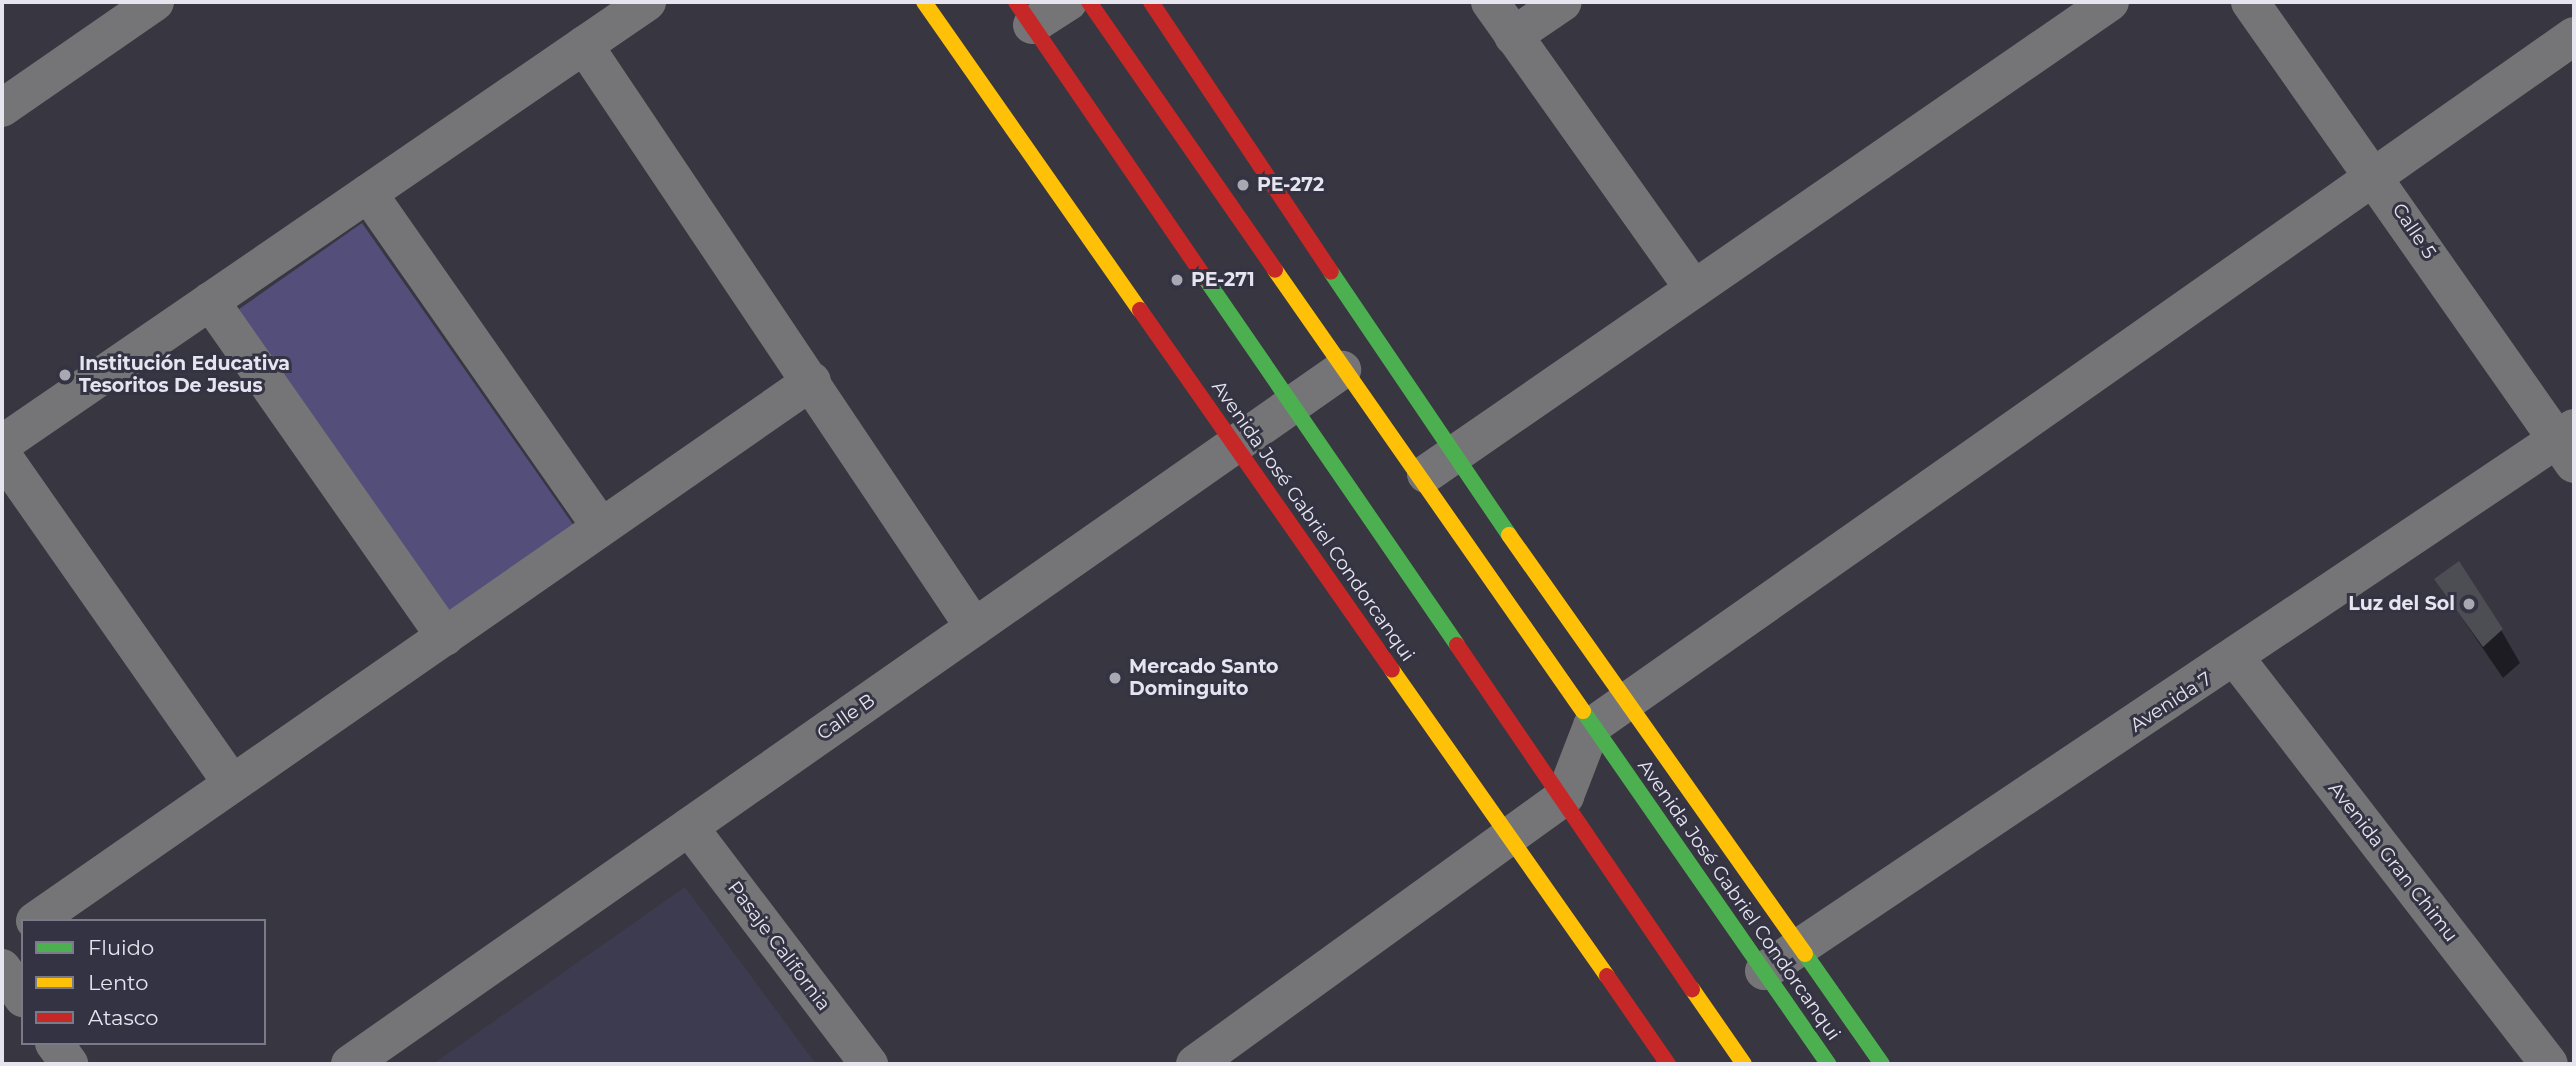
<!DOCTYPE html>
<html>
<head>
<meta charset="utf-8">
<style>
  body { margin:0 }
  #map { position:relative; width:2576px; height:1066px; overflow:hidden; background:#383640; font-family:Montserrat,sans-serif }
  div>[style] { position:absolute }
  .built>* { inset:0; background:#3d3b50 }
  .green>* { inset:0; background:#534e7a; transform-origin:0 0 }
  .shadow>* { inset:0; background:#0007 }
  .building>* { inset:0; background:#4d4d54 }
  .street>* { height:38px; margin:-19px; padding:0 19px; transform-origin:19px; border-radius:19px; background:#757578 }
  .fast>* { height:16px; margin:-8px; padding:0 8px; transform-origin:8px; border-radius:8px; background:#4caf50 }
  .slow>* { height:16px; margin:-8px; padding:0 8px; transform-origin:8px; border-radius:8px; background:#ffc107 }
  .jam>* { height:16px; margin:-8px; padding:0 8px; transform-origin:8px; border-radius:8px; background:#c62828 }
  .dots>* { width:19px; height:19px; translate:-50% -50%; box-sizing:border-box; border:4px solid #343343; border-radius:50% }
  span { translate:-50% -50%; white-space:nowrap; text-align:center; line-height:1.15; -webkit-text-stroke:6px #343343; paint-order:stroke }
  .poi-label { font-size:19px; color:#e6e5ef; font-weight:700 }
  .left { translate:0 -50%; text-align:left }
  .right { translate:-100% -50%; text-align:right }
  .street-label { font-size:19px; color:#e6e5ef }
  .frame { position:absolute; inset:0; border:4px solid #e6e5ef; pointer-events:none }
  .legend { position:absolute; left:21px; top:919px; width:245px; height:126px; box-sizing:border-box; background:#343343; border:2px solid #7b7a88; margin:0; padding:9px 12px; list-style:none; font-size:21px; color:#e6e5ef }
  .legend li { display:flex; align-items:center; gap:14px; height:35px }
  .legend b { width:35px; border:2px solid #7b7a88 }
</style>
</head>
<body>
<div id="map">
  <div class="built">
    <i style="clip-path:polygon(685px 887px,816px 1064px,433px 1064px)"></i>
  </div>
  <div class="green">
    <i style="left:362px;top:223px;width:372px;height:154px;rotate:55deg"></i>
  </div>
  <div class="shadow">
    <i style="clip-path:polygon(2436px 580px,2501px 630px,2520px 663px,2503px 678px)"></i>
  </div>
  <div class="building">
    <i style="clip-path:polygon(2459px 561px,2503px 629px,2483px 647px,2434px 579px)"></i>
  </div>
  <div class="street">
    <i style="left:1490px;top:2px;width:352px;rotate:54.6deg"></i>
    <i style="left:2250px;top:2px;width:564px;rotate:54.96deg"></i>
    <i style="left:1032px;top:25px;width:43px;rotate:-32.6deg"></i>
    <i style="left:1513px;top:36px;width:60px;rotate:-34.2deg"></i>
    <i style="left:584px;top:45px;width:701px;rotate:56.17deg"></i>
    <i style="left:2px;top:108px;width:186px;rotate:-34.7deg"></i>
    <i style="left:368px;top:193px;width:407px;rotate:55.1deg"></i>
    <i style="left:210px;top:301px;width:410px;rotate:55deg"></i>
    <i style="left:2px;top:444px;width:782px;rotate:-34.42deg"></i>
    <i style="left:2px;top:455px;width:401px;rotate:55deg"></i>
    <i style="left:1426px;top:474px;width:831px;rotate:-34.61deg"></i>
    <i style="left:2237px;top:660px;width:510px;rotate:52.32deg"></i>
    <i style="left:689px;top:827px;width:298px;rotate:52.8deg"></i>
    <i style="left:35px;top:921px;width:946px;rotate:-34.8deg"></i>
    <i style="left:2px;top:968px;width:37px;rotate:55deg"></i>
    <i style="left:1764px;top:971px;width:975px;rotate:-33.84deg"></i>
    <i style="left:54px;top:1043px;width:26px;rotate:54deg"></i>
    <i style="left:350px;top:1064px;width:1211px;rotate:-34.98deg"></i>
    <i style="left:1195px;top:1064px;width:457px;rotate:-35.9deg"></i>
    <i style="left:1565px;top:796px;width:75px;rotate:-68.9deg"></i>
    <i style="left:1592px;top:726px;width:1200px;rotate:-35.09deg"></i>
  </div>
  <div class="fast">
    <i style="left:1331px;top:272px;width:318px;rotate:55.9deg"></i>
    <i style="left:1205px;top:278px;width:445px;rotate:55.5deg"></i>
    <i style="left:1583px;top:711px;width:430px;rotate:55.2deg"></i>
    <i style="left:1805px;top:954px;width:134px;rotate:55deg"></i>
  </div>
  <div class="slow">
    <i style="left:924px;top:2px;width:376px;rotate:55deg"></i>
    <i style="left:1275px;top:270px;width:538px;rotate:55.07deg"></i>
    <i style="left:1509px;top:535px;width:513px;rotate:54.76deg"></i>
    <i style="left:1392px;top:670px;width:374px;rotate:54.9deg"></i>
    <i style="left:1692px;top:989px;width:91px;rotate:55.3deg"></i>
  </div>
  <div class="jam">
    <i style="left:1016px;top:2px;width:335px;rotate:55.6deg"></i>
    <i style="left:1089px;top:2px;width:326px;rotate:55.2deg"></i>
    <i style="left:1151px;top:2px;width:324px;rotate:56.3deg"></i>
    <i style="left:1140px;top:310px;width:439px;rotate:55deg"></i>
    <i style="left:1457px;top:645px;width:417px;rotate:55.7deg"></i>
    <i style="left:1607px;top:976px;width:107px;rotate:55.3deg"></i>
  </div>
  <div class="dots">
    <i style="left:1243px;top:185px;background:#a9a8b2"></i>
    <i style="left:1177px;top:280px;background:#a9a8b2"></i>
    <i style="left:65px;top:375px;background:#a9a8b2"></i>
    <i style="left:2469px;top:604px;background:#a9a8b2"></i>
    <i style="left:1115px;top:678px;background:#a9a8b2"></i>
  </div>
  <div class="poi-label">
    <span class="left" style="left:1257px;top:185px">PE-272</span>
    <span class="left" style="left:1191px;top:280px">PE-271</span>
    <span class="left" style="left:79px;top:375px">Institución Educativa<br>Tesoritos De Jesus</span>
    <span class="right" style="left:2455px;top:604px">Luz del Sol</span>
    <span class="left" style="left:1129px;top:678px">Mercado Santo<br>Dominguito</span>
  </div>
  <div class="street-label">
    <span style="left:2414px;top:231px;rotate:56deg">Calle 5</span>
    <span style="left:1313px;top:521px;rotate:55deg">Avenida José Gabriel Condorcanqui</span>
    <span style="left:2171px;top:702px;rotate:-33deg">Avenida 7</span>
    <span style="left:846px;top:717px;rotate:-35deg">Calle B</span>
    <span style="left:2393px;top:862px;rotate:52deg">Avenida Gran Chimu</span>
    <span style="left:1739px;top:900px;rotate:55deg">Avenida José Gabriel Condorcanqui</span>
    <span style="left:779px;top:946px;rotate:53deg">Pasaje California</span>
  </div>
  <div class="frame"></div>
  <ul class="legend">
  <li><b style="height:9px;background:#4caf50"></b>Fluido</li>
  <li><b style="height:9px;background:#ffc107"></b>Lento</li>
  <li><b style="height:9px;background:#c62828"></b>Atasco</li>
  </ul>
</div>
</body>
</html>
